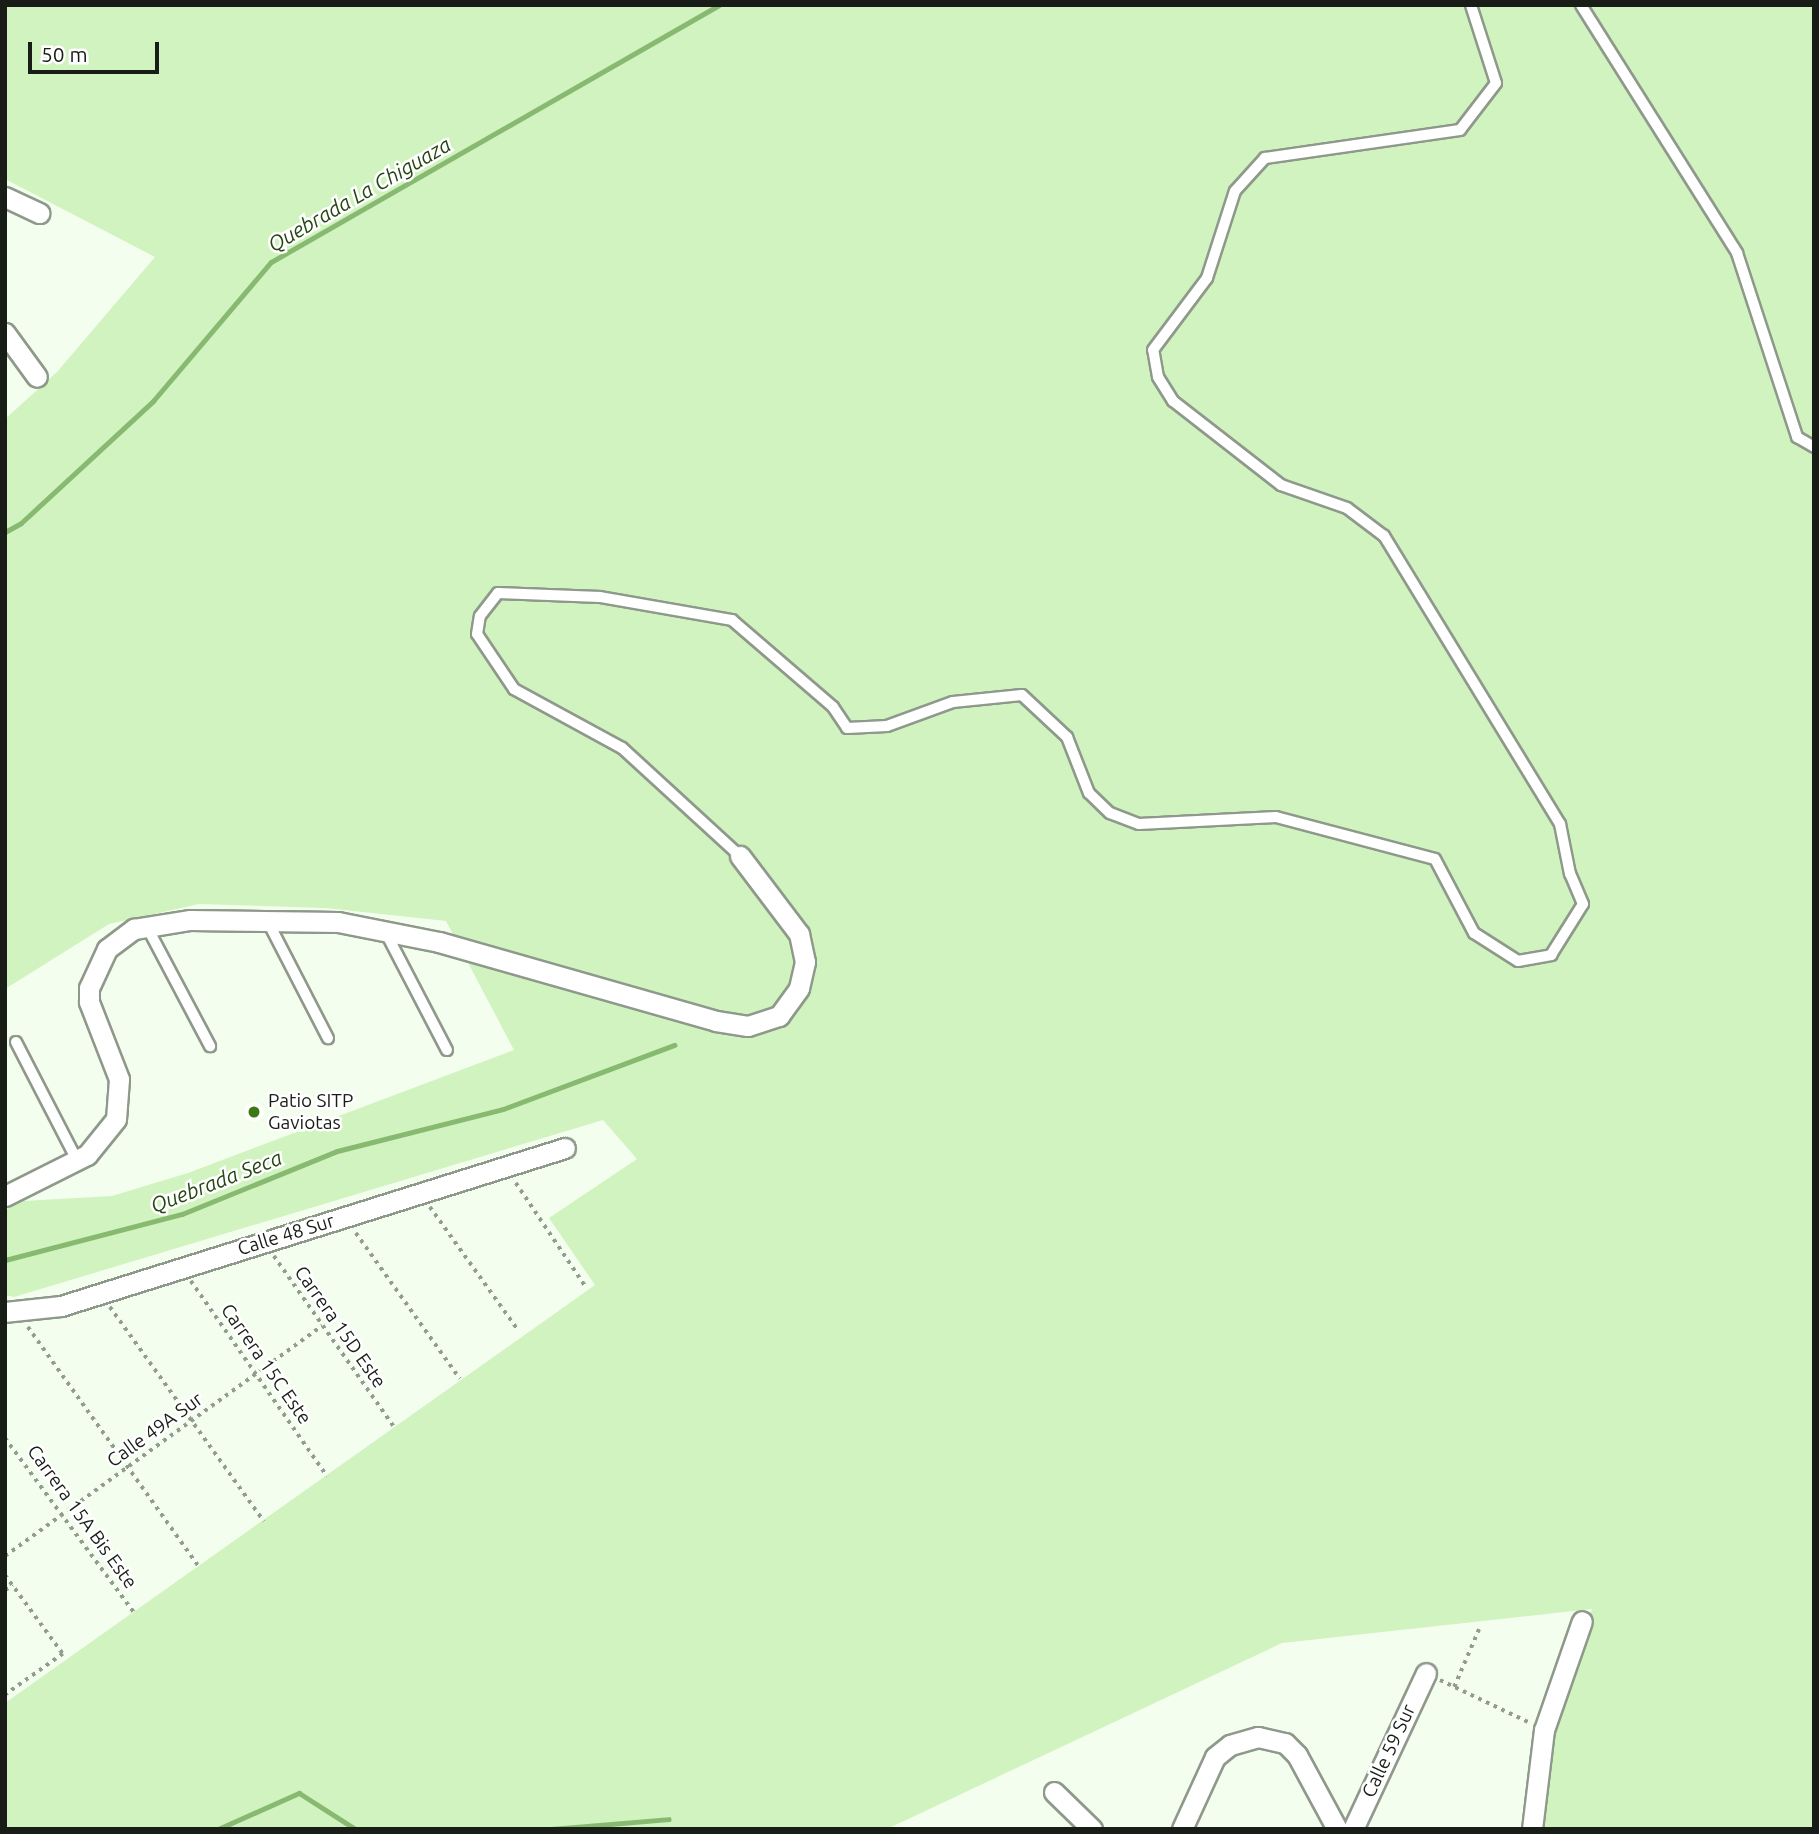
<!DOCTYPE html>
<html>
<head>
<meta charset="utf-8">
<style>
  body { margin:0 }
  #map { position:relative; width:1819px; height:1834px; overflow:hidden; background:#f3feee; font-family:Ubuntu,sans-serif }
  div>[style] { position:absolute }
  .green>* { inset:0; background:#d0f3c0 }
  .stream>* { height:5px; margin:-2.5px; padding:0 2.5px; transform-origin:2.5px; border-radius:2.5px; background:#88b971 }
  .path>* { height:3.5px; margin-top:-1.75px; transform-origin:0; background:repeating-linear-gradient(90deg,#949c91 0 3.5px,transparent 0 8.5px) }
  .roads { filter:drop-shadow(2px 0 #8f998b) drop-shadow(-2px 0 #8f998b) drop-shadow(0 2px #8f998b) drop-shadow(0 -2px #8f998b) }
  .lane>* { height:10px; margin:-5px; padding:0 5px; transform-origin:5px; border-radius:5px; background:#fff }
  .street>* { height:19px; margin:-9.5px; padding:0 9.5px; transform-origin:9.5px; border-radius:9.5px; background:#fff }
  .dots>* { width:19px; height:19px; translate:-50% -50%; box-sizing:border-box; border:4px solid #fff; border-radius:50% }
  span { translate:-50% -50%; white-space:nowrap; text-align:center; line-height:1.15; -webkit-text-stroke:5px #fff; paint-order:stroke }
  .poi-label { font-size:19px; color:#191d18 }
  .left { translate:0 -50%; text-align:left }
  .street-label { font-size:19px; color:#191d18 }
  .water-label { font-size:21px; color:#264614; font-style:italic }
  .frame { position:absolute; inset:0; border:7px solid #191d18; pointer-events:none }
  .scale { position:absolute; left:28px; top:42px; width:131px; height:32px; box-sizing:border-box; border:4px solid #191d18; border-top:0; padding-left:9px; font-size:21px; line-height:24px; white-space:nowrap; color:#191d18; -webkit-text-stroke:5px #fff; paint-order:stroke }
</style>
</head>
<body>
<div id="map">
  <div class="green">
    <i style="clip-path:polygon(5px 5px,1814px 5px,1814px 1829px,1545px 1829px,1546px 1731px,1592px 1609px,1282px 1643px,887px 1829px,5px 1829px,5px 1703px,595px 1285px,549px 1218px,637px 1159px,603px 1120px,14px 1297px,5px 1295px,5px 1210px,24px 1201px,112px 1196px,188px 1173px,514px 1050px,446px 921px,326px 908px,199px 904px,109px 924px,5px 989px,5px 419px,57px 372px,155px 257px,5px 179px)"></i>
  </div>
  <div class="stream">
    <i style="left:5px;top:532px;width:18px;rotate:-29deg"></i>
    <i style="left:21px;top:523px;width:180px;rotate:-42.7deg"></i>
    <i style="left:153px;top:401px;width:182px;rotate:-49.7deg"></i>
    <i style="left:271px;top:262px;width:516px;rotate:-29.84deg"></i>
    <i style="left:5px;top:1260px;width:183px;rotate:-14.6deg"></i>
    <i style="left:182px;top:1214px;width:167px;rotate:-22.1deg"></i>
    <i style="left:337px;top:1151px;width:171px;rotate:-14.2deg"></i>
    <i style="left:503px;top:1109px;width:183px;rotate:-20.5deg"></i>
    <i style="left:218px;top:1829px;width:89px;rotate:-24deg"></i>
    <i style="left:299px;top:1793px;width:67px;rotate:32.7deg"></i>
    <i style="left:551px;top:1829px;width:118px;rotate:-4.8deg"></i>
  </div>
  <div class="path">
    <i style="left:516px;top:1183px;width:125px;rotate:56.1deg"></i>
    <i style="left:430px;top:1207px;width:151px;rotate:54.4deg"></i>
    <i style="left:356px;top:1233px;width:179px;rotate:54.5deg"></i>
    <i style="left:274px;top:1256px;width:209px;rotate:54.9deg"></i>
    <i style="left:191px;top:1281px;width:238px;rotate:55.1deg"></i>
    <i style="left:110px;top:1307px;width:264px;rotate:54.3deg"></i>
    <i style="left:28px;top:1327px;width:296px;rotate:54.5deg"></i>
    <i style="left:5px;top:1438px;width:219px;rotate:53.5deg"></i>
    <i style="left:5px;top:1556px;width:392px;rotate:-36deg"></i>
    <i style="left:5px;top:1575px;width:98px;rotate:53.7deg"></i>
    <i style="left:63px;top:1654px;width:71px;rotate:144.7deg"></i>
    <i style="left:5px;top:1590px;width:9px;rotate:-32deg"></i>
    <i style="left:1440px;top:1680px;width:98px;rotate:25.5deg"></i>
    <i style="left:1454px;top:1687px;width:63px;rotate:-66.7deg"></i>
  </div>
  <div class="roads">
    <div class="lane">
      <i style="left:1581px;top:5px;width:293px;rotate:57.8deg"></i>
      <i style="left:1737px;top:253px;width:194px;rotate:71.9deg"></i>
      <i style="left:1797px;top:437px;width:20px;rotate:30deg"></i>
      <i style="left:740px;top:856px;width:160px;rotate:-137.5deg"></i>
      <i style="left:622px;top:748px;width:123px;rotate:-151.4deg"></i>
      <i style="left:514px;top:689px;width:66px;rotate:-123.9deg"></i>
      <i style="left:477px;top:634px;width:18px;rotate:-81deg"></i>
      <i style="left:480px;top:616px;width:29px;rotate:-52deg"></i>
      <i style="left:498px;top:593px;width:102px;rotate:2.2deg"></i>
      <i style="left:600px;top:597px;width:134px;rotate:9.9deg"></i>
      <i style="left:732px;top:620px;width:133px;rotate:40.7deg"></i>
      <i style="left:833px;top:707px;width:25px;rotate:56deg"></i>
      <i style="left:847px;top:728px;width:40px;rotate:-2.9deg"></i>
      <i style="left:887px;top:726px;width:70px;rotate:-20deg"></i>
      <i style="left:953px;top:702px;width:69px;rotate:-5.8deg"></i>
      <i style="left:1022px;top:695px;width:62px;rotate:43deg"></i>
      <i style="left:1067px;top:737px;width:60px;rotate:68.6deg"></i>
      <i style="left:1089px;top:793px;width:29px;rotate:44deg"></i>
      <i style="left:1110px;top:813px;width:31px;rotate:21deg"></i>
      <i style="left:1139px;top:824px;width:137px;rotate:-2.9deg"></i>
      <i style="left:1276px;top:817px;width:164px;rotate:14.8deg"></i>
      <i style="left:1435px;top:859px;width:84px;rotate:62.2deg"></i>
      <i style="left:1474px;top:933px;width:52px;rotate:32.5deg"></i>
      <i style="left:1518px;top:961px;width:34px;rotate:-10deg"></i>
      <i style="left:1551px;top:955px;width:60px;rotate:-57.9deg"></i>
      <i style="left:1583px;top:904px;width:33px;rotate:-113deg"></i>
      <i style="left:1570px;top:874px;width:51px;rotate:-101.3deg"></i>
      <i style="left:1560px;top:824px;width:338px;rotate:-121.4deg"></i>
      <i style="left:1384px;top:536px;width:46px;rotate:-142.9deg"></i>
      <i style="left:1347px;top:508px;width:70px;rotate:-160.8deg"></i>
      <i style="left:1281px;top:485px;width:137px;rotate:-142.1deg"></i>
      <i style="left:1173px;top:401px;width:28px;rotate:-122deg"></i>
      <i style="left:1158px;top:377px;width:27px;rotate:-100deg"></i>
      <i style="left:1153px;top:350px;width:90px;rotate:-53.1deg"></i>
      <i style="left:1207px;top:278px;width:91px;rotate:-72.2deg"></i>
      <i style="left:1235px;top:191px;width:45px;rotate:-47.7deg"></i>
      <i style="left:1265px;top:158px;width:197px;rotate:-8.2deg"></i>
      <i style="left:1460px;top:130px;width:59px;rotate:-52.5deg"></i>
      <i style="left:1496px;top:83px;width:82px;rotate:-107.8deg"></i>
      <i style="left:267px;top:920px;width:133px;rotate:62.7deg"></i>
      <i style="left:147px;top:927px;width:135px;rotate:62.1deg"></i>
      <i style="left:386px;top:933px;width:132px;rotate:62.5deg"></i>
      <i style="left:16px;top:1042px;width:133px;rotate:62.7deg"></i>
    </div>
    <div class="street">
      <i style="left:5px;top:197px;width:38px;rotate:25deg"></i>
      <i style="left:5px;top:333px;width:54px;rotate:54deg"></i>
      <i style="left:5px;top:1196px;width:92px;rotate:-26.6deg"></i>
      <i style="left:87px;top:1155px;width:46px;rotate:-51.1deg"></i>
      <i style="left:116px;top:1119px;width:40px;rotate:-85.7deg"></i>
      <i style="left:119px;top:1079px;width:83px;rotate:-111.3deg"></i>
      <i style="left:89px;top:1002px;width:14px;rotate:-90deg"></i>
      <i style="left:89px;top:988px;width:43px;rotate:-65.2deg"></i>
      <i style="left:107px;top:949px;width:34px;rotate:-37deg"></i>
      <i style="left:134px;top:929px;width:57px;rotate:-9.1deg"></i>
      <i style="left:190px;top:920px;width:148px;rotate:0.8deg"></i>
      <i style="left:338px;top:922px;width:103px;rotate:11.2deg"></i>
      <i style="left:439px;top:942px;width:288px;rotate:15.9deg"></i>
      <i style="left:716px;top:1021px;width:32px;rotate:9deg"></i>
      <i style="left:748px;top:1026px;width:33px;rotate:-18deg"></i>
      <i style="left:779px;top:1016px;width:34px;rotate:-54deg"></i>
      <i style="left:799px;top:988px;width:27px;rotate:-77deg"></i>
      <i style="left:805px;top:962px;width:29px;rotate:-102deg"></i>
      <i style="left:799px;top:934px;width:98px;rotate:-127.1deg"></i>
      <i style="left:5px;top:1312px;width:56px;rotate:-6.1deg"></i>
      <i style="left:61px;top:1306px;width:528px;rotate:-17.41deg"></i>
      <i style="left:1054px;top:1792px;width:53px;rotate:44.2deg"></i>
      <i style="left:1182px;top:1829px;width:79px;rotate:-65.4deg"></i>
      <i style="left:1215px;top:1757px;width:19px;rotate:-39deg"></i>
      <i style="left:1230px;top:1745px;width:29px;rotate:-16deg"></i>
      <i style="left:1258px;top:1737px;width:28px;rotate:13deg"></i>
      <i style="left:1285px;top:1743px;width:17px;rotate:45deg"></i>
      <i style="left:1297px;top:1755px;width:84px;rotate:61.6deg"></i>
      <i style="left:1353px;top:1829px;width:172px;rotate:-64.9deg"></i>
      <i style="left:1532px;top:1829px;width:100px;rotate:-83.1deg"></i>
      <i style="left:1544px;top:1730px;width:115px;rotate:-70.8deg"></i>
    </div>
  </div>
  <div class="dots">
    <i style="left:254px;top:1112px;background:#3d7912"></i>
  </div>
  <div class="poi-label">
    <span class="left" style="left:268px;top:1112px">Patio SITP<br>Gaviotas</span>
  </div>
  <div class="street-label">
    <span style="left:286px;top:1235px;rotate:-17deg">Calle 48 Sur</span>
    <span style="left:340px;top:1327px;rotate:55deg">Carrera 15D Este</span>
    <span style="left:266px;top:1364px;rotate:55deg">Carrera 15C Este</span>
    <span style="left:155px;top:1430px;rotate:-36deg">Calle 49A Sur</span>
    <span style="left:82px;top:1517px;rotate:54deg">Carrera 15A Bis Este</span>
    <span style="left:1389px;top:1751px;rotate:-65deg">Calle 59 Sur</span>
  </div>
  <div class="water-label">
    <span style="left:359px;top:194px;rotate:-30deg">Quebrada La Chiguaza</span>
    <span style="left:216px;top:1181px;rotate:-21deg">Quebrada Seca</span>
  </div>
  <div class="frame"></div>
  <div class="scale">50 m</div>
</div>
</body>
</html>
